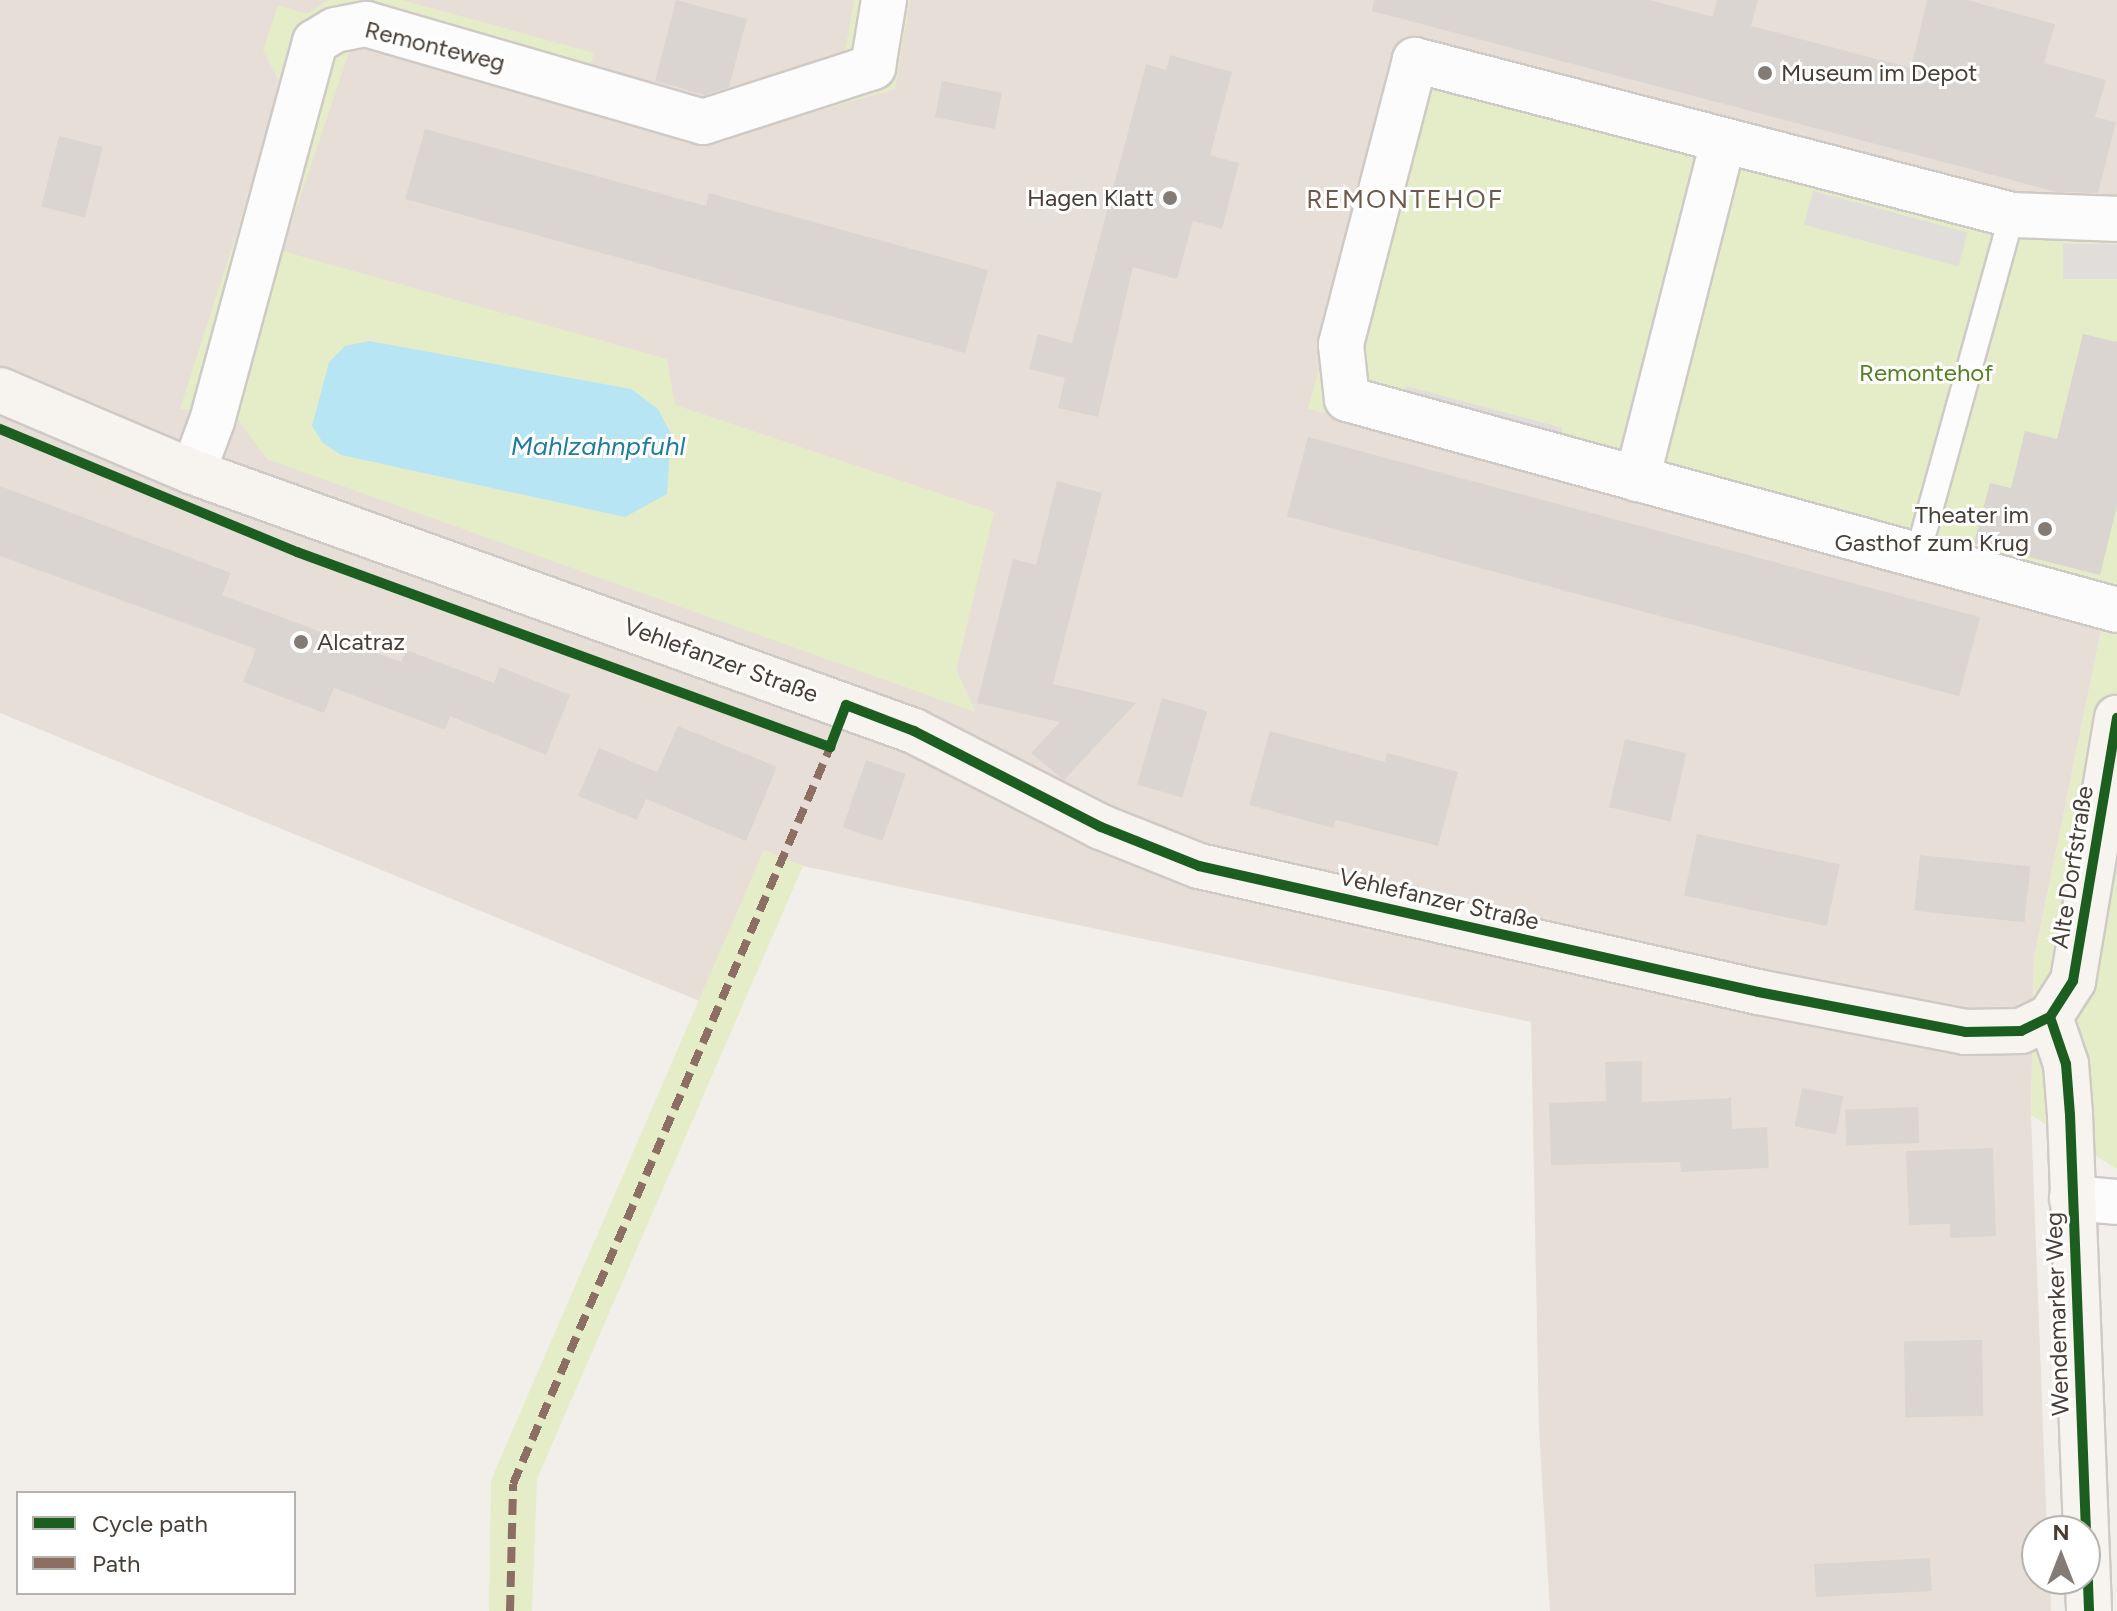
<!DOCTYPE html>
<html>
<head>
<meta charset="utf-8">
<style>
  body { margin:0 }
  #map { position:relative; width:2117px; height:1611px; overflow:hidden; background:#f2eeea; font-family:Figtree,sans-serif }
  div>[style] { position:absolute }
  .residential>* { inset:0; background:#e7dfd7 }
  .green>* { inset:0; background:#e5edc8 }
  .parking>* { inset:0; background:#e1ddda; transform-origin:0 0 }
  .water>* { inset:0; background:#b7e5f4 }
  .building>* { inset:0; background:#dad5d1; transform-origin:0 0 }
  .roads { filter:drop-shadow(2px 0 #cfcac6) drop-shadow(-2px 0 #cfcac6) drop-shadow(0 2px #cfcac6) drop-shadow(0 -2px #cfcac6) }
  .lane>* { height:24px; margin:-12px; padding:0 12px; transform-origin:12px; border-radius:12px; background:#fdfcfc }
  .street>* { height:44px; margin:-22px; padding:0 22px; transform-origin:22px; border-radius:22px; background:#fdfcfc }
  .secondary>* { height:44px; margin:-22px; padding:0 22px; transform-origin:22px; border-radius:22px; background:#f7f4ef }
  .quiet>* { height:8px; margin-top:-4px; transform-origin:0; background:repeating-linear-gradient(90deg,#8d6e63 0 16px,transparent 0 24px) }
  .cycleway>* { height:10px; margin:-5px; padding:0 5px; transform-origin:5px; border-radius:5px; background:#1b5e20 }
  .dots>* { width:22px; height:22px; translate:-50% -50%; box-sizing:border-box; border:4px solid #fff; border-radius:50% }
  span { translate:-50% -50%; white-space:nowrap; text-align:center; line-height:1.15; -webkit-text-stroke:6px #fff; paint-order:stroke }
  .street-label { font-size:24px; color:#493e35 }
  .poi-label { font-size:24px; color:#493e35 }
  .left { translate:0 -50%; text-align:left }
  .right { translate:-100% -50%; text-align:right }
  .park-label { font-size:24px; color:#558122 }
  .neighbourhood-label { font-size:26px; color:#6d5a4b; letter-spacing:2px }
  .water-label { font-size:26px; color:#1f7c9e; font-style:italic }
  .legend { position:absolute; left:16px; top:1491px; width:280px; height:104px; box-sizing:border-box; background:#fff; border:2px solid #b6b2ae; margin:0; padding:10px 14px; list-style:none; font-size:24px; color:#493e35 }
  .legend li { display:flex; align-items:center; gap:16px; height:40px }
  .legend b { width:40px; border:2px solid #b6b2ae }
  .north { position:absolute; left:2021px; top:1515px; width:80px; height:80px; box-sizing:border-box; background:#fff; border:2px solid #b6b2ae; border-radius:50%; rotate:0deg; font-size:22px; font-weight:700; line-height:32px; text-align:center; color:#493e35 }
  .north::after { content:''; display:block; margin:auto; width:28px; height:36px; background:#847c74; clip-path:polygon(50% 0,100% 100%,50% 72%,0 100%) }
</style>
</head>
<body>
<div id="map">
  <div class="residential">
    <i style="clip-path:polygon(evenodd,0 0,2117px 0,2117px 226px,1308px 408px,2104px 616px,2034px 959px,2031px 1115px,2047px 1531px,2037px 1531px,2037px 1579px,2050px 1579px,2051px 1611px,1550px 1611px,1539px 1431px,1531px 1022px,803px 866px,764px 851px,702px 1002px,0 713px,0 0,282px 251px,674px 405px,993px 512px,956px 670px,974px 710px,236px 414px,282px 251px)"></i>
  </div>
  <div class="green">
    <i style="clip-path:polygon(evenodd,328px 0,402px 0,594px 53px,589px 71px,717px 107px,843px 62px,854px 0,910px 0,895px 89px,727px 137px,698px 134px,363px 48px,349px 52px,282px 251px,667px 359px,675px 405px,994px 512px,956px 670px,975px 712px,267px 459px,235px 415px,180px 409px,283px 89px,263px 50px,278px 5px,307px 14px,328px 0,323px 443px,625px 517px,341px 455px,323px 443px)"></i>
    <i style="clip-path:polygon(1407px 45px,2117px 226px,2117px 1169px,2031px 1115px,2034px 959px,2104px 616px,1308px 409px)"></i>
    <i style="clip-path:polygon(764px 850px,803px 866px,537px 1479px,532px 1611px,489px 1611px,491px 1480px)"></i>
  </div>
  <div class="parking">
    <i style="left:1813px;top:191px;width:160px;height:35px;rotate:15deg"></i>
    <i style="left:2063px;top:244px;width:54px;height:35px"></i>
    <i style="left:1406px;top:386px;width:162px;height:15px;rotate:15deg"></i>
  </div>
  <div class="water">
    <i style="clip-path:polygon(369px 341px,631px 389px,658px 409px,671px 434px,667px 494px,625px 517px,341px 455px,323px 443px,312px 426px,329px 362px,345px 346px)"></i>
  </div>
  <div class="building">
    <i style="clip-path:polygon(676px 0,747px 19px,729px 87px,705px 95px,655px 81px)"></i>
    <i style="clip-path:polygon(1374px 0,1650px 0,1713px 17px,1717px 0,1758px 0,1751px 26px,1911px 68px,1927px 0,1967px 0,2055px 24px,2044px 63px,2106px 80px,2095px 117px,2116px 122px,2098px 193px,2057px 192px,1372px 11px)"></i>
    <i style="clip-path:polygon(1170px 55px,1232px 72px,1210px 155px,1239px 163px,1222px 229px,1193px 221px,1177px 279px,1133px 267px,1098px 417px,1058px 408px,1065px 378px,1029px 369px,1038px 334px,1072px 343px,1146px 64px,1166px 70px)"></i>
    <i style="left:942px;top:81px;width:61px;height:37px;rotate:11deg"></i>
    <i style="clip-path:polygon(425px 129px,706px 206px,709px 193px,988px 270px,965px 353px,405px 199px)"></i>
    <i style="left:59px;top:136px;width:45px;height:73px;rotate:14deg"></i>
    <i style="clip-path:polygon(2083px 334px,2117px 342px,2117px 506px,2100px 575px,1974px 543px,1990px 483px,2011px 488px,2025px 431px,2057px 439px)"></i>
    <i style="left:1308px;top:437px;width:696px;height:82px;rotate:15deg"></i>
    <i style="clip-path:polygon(1057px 481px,1102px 493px,1053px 684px,1136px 703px,1064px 780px,1031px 753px,1060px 722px,977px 703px,1013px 559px,1036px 565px)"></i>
    <i style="clip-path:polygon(0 486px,231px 573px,222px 595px,401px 662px,406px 650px,494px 683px,500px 667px,570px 695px,546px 755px,450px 716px,445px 730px,334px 688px,324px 713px,243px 682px,256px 649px,0 556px)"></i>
    <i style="left:1162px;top:698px;width:47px;height:90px;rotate:16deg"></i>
    <i style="clip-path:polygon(678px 726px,777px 767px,746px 841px,646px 799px,637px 820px,578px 796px,599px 748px,657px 772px)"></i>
    <i style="clip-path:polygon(1270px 731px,1385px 762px,1387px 753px,1458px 772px,1438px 846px,1336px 820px,1333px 828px,1249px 805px)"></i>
    <i style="left:1625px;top:739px;width:63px;height:70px;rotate:13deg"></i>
    <i style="left:866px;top:760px;width:42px;height:71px;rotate:19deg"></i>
    <i style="left:1697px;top:834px;width:146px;height:63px;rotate:12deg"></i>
    <i style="left:1920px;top:855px;width:111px;height:56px;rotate:6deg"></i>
    <i style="clip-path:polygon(1642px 1061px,1642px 1102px,1731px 1098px,1732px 1129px,1767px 1127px,1769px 1168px,1681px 1172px,1680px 1162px,1551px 1165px,1549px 1103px,1606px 1101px,1605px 1062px)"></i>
    <i style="left:1802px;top:1088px;width:42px;height:39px;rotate:11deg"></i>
    <i style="left:1918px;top:1107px;width:36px;height:73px;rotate:88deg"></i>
    <i style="clip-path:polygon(1993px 1148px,1996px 1236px,1950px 1238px,1950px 1224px,1909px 1225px,1906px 1151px)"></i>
    <i style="left:1982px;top:1340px;width:76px;height:78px;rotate:89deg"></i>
    <i style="left:1930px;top:1558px;width:33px;height:116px;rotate:87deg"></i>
  </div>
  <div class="roads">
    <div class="lane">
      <i style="left:1917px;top:557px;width:355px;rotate:-74.5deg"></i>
    </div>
    <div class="street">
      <i style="left:2117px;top:219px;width:105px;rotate:-177.8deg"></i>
      <i style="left:2012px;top:215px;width:617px;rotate:-165.45deg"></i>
      <i style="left:1415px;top:60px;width:294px;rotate:104.6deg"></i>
      <i style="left:1341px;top:345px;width:54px;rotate:83.7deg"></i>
      <i style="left:1347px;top:399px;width:798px;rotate:15.32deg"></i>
      <i style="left:193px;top:472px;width:54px;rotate:-69.6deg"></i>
      <i style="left:212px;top:421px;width:393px;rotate:-74.8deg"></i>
      <i style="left:315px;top:42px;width:23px;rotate:-31deg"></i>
      <i style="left:335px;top:30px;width:32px;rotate:-11deg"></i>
      <i style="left:366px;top:24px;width:351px;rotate:16.2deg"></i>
      <i style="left:703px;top:122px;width:179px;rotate:-17.9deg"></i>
      <i style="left:873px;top:67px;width:68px;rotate:-80.7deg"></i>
      <i style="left:1637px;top:479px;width:349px;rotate:-75.7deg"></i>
      <i style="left:2072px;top:1198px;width:45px;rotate:5.1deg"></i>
    </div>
    <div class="secondary">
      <i style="left:0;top:390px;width:210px;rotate:23deg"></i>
      <i style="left:193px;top:472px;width:766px;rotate:19.76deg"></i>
      <i style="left:914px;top:731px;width:210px;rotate:27.2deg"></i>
      <i style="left:1101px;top:827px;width:105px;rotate:21.7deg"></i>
      <i style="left:1199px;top:866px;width:573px;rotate:12.7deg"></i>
      <i style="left:1758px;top:992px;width:211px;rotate:10.9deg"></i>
      <i style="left:1965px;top:1032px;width:56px;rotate:-1deg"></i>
      <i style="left:2021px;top:1031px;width:32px;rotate:-26deg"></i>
      <i style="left:2050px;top:1017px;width:50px;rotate:71.2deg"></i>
      <i style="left:2066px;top:1064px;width:51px;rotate:85.5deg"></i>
      <i style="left:2070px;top:1115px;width:496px;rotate:87.8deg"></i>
      <i style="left:2050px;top:1017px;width:43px;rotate:-57.4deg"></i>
      <i style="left:2073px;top:981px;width:267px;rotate:-80.5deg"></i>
    </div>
  </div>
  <div class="quiet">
    <i style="left:510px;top:1611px;width:127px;rotate:-88.6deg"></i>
    <i style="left:513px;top:1484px;width:809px;rotate:-66.7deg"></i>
  </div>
  <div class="cycleway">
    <i style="left:0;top:429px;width:321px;rotate:22.5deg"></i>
    <i style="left:297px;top:552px;width:568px;rotate:20.1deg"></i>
    <i style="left:830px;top:747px;width:45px;rotate:-69.1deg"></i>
    <i style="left:846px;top:705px;width:73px;rotate:20.9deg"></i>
    <i style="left:914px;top:731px;width:210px;rotate:27.2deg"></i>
    <i style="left:1101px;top:827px;width:105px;rotate:21.7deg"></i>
    <i style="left:1199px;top:866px;width:573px;rotate:12.7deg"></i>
    <i style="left:1758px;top:992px;width:211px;rotate:10.9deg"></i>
    <i style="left:1965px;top:1032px;width:56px;rotate:-1deg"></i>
    <i style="left:2021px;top:1031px;width:32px;rotate:-26deg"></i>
    <i style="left:2050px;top:1017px;width:50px;rotate:71.2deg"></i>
    <i style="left:2066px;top:1064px;width:51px;rotate:85.5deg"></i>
    <i style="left:2070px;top:1115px;width:496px;rotate:87.8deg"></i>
    <i style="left:2050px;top:1017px;width:43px;rotate:-57.4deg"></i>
    <i style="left:2073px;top:981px;width:267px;rotate:-80.5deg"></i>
  </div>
  <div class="dots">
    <i style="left:1765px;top:73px;background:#847c74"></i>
    <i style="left:1170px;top:198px;background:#847c74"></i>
    <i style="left:2045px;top:529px;background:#847c74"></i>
    <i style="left:301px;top:642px;background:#847c74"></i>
  </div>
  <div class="street-label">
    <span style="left:435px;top:46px;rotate:14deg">Remonteweg</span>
    <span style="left:721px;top:660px;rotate:20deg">Vehlefanzer Straße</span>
    <span style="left:2072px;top:867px;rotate:-81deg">Alte Dorfstraße</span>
    <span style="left:1439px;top:899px;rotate:13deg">Vehlefanzer Straße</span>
    <span style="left:2057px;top:1314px;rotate:-92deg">Wendemarker Weg</span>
  </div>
  <div class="poi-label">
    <span class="left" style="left:1781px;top:73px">Museum im Depot</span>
    <span class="right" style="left:1154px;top:198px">Hagen Klatt</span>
    <span class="right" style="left:2029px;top:529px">Theater im<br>Gasthof zum Krug</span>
    <span class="left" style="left:317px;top:642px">Alcatraz</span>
  </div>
  <div class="park-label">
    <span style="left:1926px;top:373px">Remontehof</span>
  </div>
  <div class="neighbourhood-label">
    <span style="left:1405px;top:200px">REMONTEHOF</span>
  </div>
  <div class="water-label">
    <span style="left:598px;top:447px">Mahlzahnpfuhl</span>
  </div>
  <ul class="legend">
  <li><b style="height:10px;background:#1b5e20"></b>Cycle path</li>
  <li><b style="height:10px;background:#8d6e63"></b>Path</li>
  </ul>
  <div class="north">N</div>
</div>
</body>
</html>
